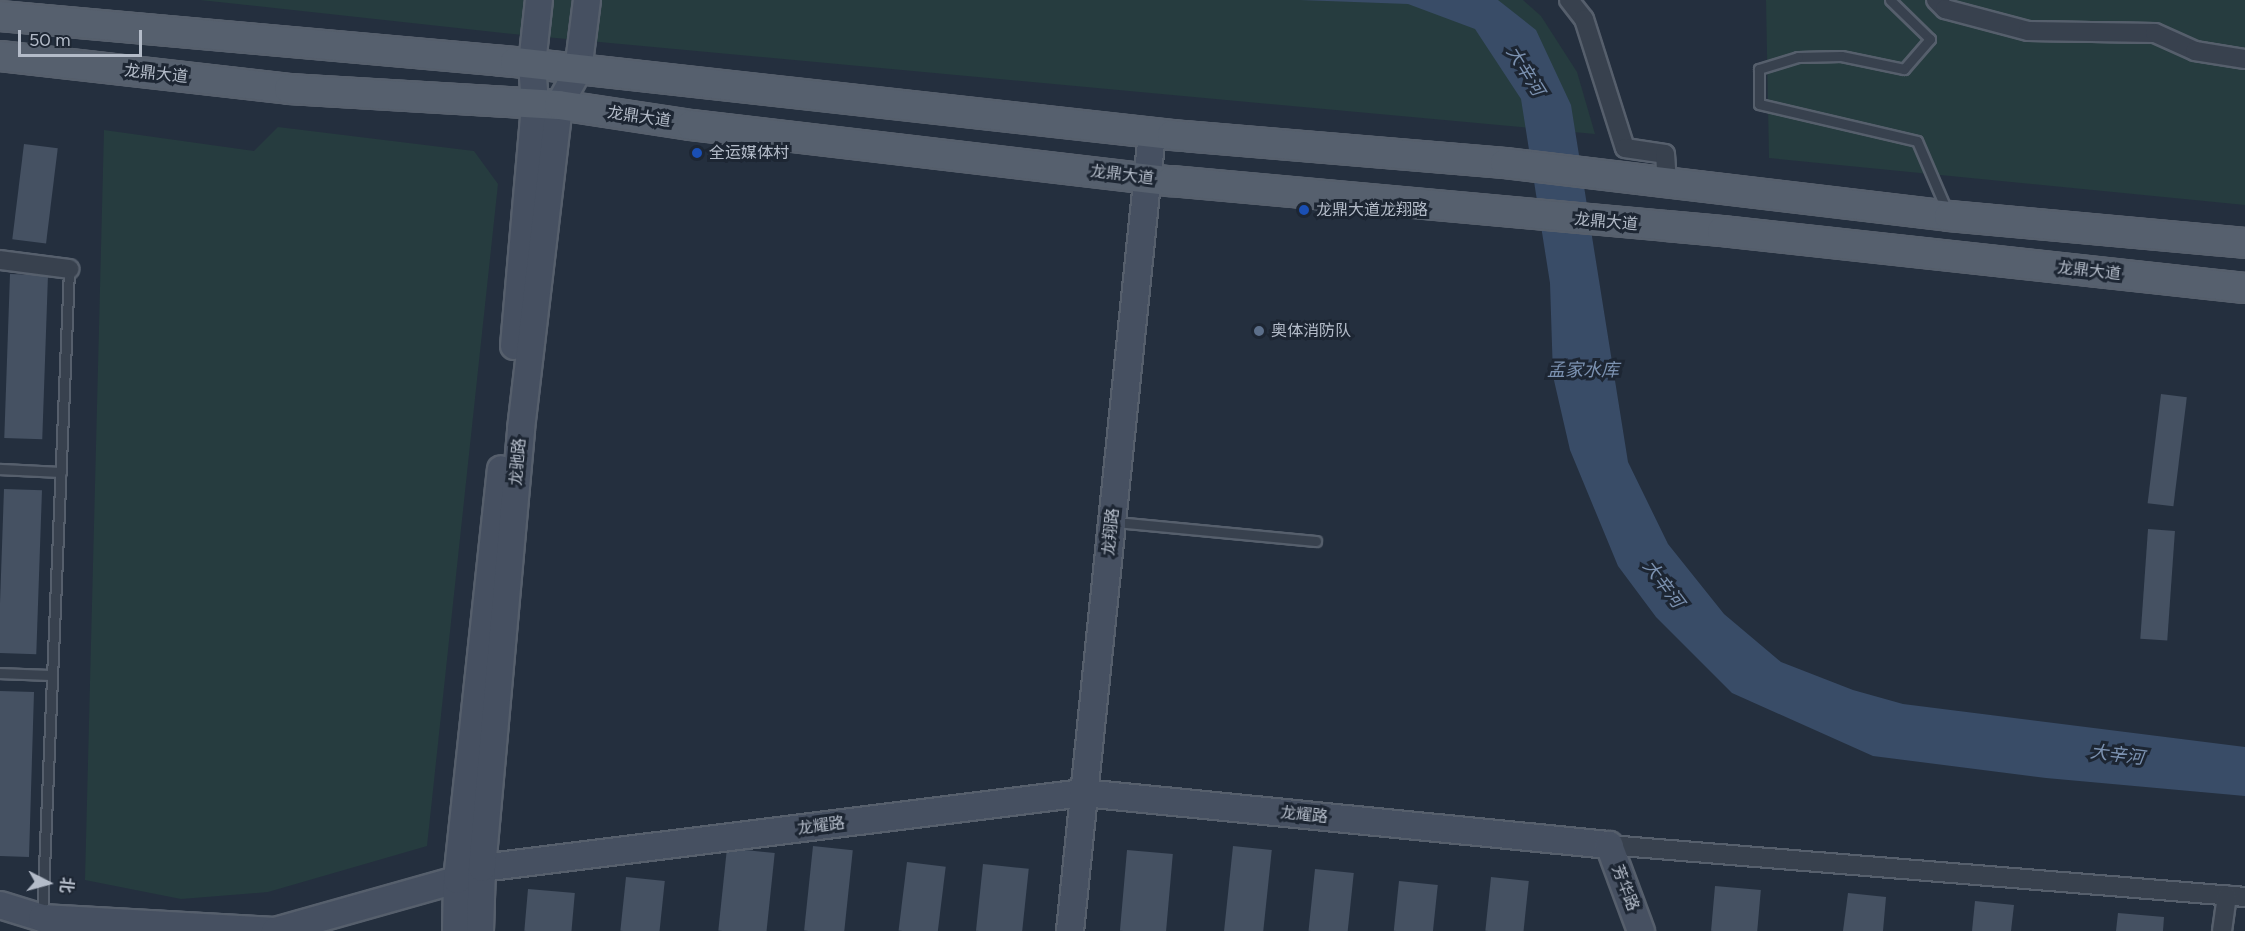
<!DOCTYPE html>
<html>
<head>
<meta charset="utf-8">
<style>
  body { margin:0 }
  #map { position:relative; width:2245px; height:931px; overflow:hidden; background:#242f3e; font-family:Figtree,"Noto Sans SC",sans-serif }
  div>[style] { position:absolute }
  .green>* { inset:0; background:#263c3f }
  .water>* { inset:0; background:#394c67 }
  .building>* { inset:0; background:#455162; transform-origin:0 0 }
  .roads { filter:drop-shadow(2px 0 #565f6c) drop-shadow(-2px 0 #565f6c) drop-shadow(0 2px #565f6c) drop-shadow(0 -2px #565f6c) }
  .lane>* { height:9px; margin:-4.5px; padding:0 4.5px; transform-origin:4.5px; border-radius:4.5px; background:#38414e }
  .street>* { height:18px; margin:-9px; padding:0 9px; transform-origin:9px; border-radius:9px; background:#38414e }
  .secondary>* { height:26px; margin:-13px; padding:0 13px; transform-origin:13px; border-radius:13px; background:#465061 }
  .primary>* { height:28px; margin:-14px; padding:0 14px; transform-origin:14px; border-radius:14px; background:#56606e }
  .dots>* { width:16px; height:16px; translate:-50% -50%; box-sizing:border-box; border:3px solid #1d2633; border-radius:50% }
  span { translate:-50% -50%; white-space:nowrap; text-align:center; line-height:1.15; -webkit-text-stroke:6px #1d2633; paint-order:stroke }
  .street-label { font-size:16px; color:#b4bcc9 }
  .poi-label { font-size:16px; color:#b4bcc9 }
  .left { translate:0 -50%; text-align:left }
  .water-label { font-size:18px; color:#7c92b1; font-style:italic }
  .north { position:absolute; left:18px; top:853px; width:60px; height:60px; -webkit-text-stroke:4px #1d2633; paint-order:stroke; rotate:96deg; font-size:16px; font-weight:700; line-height:24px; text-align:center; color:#b4bcc9 }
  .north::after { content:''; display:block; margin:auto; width:21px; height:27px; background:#b4bcc9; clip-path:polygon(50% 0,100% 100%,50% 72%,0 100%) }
  .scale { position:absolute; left:18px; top:30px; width:124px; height:27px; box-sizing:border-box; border:3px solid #b4bcc9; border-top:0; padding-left:8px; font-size:18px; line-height:21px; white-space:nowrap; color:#b4bcc9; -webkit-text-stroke:4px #1d2633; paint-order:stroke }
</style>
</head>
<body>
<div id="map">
  <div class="green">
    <i style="clip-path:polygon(200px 0,1523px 0,1541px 16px,1577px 72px,1595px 134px,513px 34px)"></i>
    <i style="clip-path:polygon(1766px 0,2245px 0,2245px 205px,1769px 158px)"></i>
    <i style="clip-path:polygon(278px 127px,474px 151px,498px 184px,427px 846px,268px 892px,181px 899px,85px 880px,104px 130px,254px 151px)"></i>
  </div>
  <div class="water">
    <i style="clip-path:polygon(1300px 0,1498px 0,1536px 30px,1571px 105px,1628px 462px,1668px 544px,1724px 614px,1781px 662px,1853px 690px,1903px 704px,2245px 747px,2245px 796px,2046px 778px,1873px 756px,1732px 693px,1656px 617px,1618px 566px,1570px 450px,1553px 376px,1550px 283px,1521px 99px,1475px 29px,1408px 4px)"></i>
  </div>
  <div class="building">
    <i style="left:24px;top:144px;width:34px;height:96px;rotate:7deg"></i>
    <i style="left:10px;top:274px;width:38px;height:164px;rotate:2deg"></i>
    <i style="left:2161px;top:394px;width:26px;height:110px;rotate:7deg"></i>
    <i style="left:4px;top:489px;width:38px;height:164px;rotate:2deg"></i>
    <i style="left:2148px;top:529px;width:27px;height:110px;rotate:4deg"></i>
    <i style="clip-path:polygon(0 691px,34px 692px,29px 857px,0 856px)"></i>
    <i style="left:813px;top:846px;width:40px;height:85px;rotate:6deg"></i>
    <i style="left:1233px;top:846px;width:39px;height:86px;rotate:6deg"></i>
    <i style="left:727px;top:848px;width:48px;height:83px;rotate:6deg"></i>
    <i style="left:1127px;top:850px;width:46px;height:81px;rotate:5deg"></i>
    <i style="left:907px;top:862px;width:39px;height:69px;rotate:7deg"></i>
    <i style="left:983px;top:864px;width:46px;height:67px;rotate:6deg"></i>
    <i style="left:1315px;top:869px;width:39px;height:62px;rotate:6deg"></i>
    <i style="left:626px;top:877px;width:39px;height:54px;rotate:6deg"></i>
    <i style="left:1491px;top:877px;width:38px;height:54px;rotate:6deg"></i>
    <i style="left:1399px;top:881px;width:39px;height:50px;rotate:6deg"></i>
    <i style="left:1715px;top:886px;width:46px;height:45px;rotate:5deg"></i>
    <i style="left:528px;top:889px;width:47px;height:42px;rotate:5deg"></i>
    <i style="clip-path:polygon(1848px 893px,1886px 897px,1883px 931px,1843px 931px)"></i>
    <i style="clip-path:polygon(1975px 901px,2014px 905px,2011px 931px,1972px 931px)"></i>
    <i style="clip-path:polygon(2118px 913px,2164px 917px,2163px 931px,2116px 931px)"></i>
  </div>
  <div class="roads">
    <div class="lane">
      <i style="left:1890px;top:0;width:56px;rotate:44.3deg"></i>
      <i style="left:1930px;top:39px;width:40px;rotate:131deg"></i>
      <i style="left:1904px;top:69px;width:64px;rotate:-168.3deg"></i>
      <i style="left:1841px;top:56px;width:43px;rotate:178.7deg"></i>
      <i style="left:1798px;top:57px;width:41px;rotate:162.9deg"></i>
      <i style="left:1759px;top:69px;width:35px;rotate:90deg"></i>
      <i style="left:1759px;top:104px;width:162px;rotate:13.2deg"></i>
      <i style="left:1917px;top:141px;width:76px;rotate:66.8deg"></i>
      <i style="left:0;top:469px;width:61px;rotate:2.8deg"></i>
      <i style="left:1115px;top:522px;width:202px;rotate:5.4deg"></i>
      <i style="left:0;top:673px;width:52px;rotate:2.2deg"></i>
      <i style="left:42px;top:917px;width:649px;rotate:-87.61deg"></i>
    </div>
    <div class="street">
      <i style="left:1569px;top:0;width:24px;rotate:52deg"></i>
      <i style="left:1584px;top:19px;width:135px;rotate:72.4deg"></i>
      <i style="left:1625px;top:148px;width:40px;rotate:8.5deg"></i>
      <i style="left:1665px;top:154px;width:27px;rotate:86deg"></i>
      <i style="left:1936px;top:0;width:13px;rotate:45deg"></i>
      <i style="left:1945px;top:9px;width:86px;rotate:14.8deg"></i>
      <i style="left:2028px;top:31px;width:127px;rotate:0.9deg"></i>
      <i style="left:2155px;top:33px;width:44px;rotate:24.2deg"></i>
      <i style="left:2195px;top:51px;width:51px;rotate:9.1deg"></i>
      <i style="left:0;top:260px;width:70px;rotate:7.4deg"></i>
      <i style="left:1609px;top:845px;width:638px;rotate:4.67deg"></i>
      <i style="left:2222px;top:931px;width:36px;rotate:-82deg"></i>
    </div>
    <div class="secondary">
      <i style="left:514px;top:346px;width:243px;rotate:-85deg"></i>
      <i style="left:535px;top:104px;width:40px;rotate:-94.3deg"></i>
      <i style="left:532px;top:64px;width:64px;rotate:-83.8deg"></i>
      <i style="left:0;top:905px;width:44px;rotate:17.2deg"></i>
      <i style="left:42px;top:918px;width:233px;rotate:3.2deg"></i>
      <i style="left:275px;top:931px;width:189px;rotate:-15.7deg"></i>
      <i style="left:457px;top:880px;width:28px;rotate:-26deg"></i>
      <i style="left:482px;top:868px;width:606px;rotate:-7.11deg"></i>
      <i style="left:1083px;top:793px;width:529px;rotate:5.65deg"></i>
      <i style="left:1609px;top:845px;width:92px;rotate:69.6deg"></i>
      <i style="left:456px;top:931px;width:51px;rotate:-88.9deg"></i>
      <i style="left:457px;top:880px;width:413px;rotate:-83.9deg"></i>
      <i style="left:480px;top:931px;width:63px;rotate:-88.2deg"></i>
      <i style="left:482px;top:868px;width:441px;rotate:-84.9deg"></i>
      <i style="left:521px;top:429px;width:326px;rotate:-83.3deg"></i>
      <i style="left:559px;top:105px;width:39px;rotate:-61deg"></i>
      <i style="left:578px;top:71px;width:72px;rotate:-82.8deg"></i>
      <i style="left:1070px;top:931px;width:802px;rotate:-84.13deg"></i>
    </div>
    <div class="primary">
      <i style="left:0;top:16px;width:517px;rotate:5.1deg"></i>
      <i style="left:515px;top:62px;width:661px;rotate:6.34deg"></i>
      <i style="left:1172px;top:135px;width:334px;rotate:4.8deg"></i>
      <i style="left:1505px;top:163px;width:447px;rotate:6.8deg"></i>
      <i style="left:1949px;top:216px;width:297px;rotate:5.2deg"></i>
      <i style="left:0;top:56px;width:291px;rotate:6.5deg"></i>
      <i style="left:289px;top:89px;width:270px;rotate:3.4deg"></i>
      <i style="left:559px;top:105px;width:134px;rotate:8.6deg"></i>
      <i style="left:691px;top:125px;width:483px;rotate:6.7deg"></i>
      <i style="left:1171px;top:181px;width:553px;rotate:5.19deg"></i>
      <i style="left:1722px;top:231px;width:526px;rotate:6.22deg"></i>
    </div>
  </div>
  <div class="dots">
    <i style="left:697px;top:153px;background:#1a4fb4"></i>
    <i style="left:1304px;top:210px;background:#1a4fb4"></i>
    <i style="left:1259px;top:331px;background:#5c6f8a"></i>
  </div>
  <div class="street-label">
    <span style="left:156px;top:74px;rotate:6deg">龙鼎大道</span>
    <span style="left:639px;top:117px;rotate:8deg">龙鼎大道</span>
    <span style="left:1122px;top:175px;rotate:7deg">龙鼎大道</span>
    <span style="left:1606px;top:222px;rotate:5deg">龙鼎大道</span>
    <span style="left:2089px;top:271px;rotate:6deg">龙鼎大道</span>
    <span style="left:518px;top:462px;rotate:-85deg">龙驰路</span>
    <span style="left:1111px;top:532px;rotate:-84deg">龙翔路</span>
    <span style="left:1304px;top:815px;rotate:6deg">龙耀路</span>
    <span style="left:821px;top:826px;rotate:-7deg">龙耀路</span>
    <span style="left:1625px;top:888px;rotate:69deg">芳华路</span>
  </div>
  <div class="poi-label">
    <span class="left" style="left:709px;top:153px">全运媒体村</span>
    <span class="left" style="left:1316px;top:210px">龙鼎大道龙翔路</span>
    <span class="left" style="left:1271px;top:331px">奥体消防队</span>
  </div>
  <div class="water-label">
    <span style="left:1525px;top:71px;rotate:58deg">大辛河</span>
    <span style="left:1583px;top:370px">孟家水库</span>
    <span style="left:1663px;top:584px;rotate:53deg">大辛河</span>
    <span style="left:2117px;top:755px;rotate:7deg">大辛河</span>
  </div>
  <div class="north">北</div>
  <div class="scale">50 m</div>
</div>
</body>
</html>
